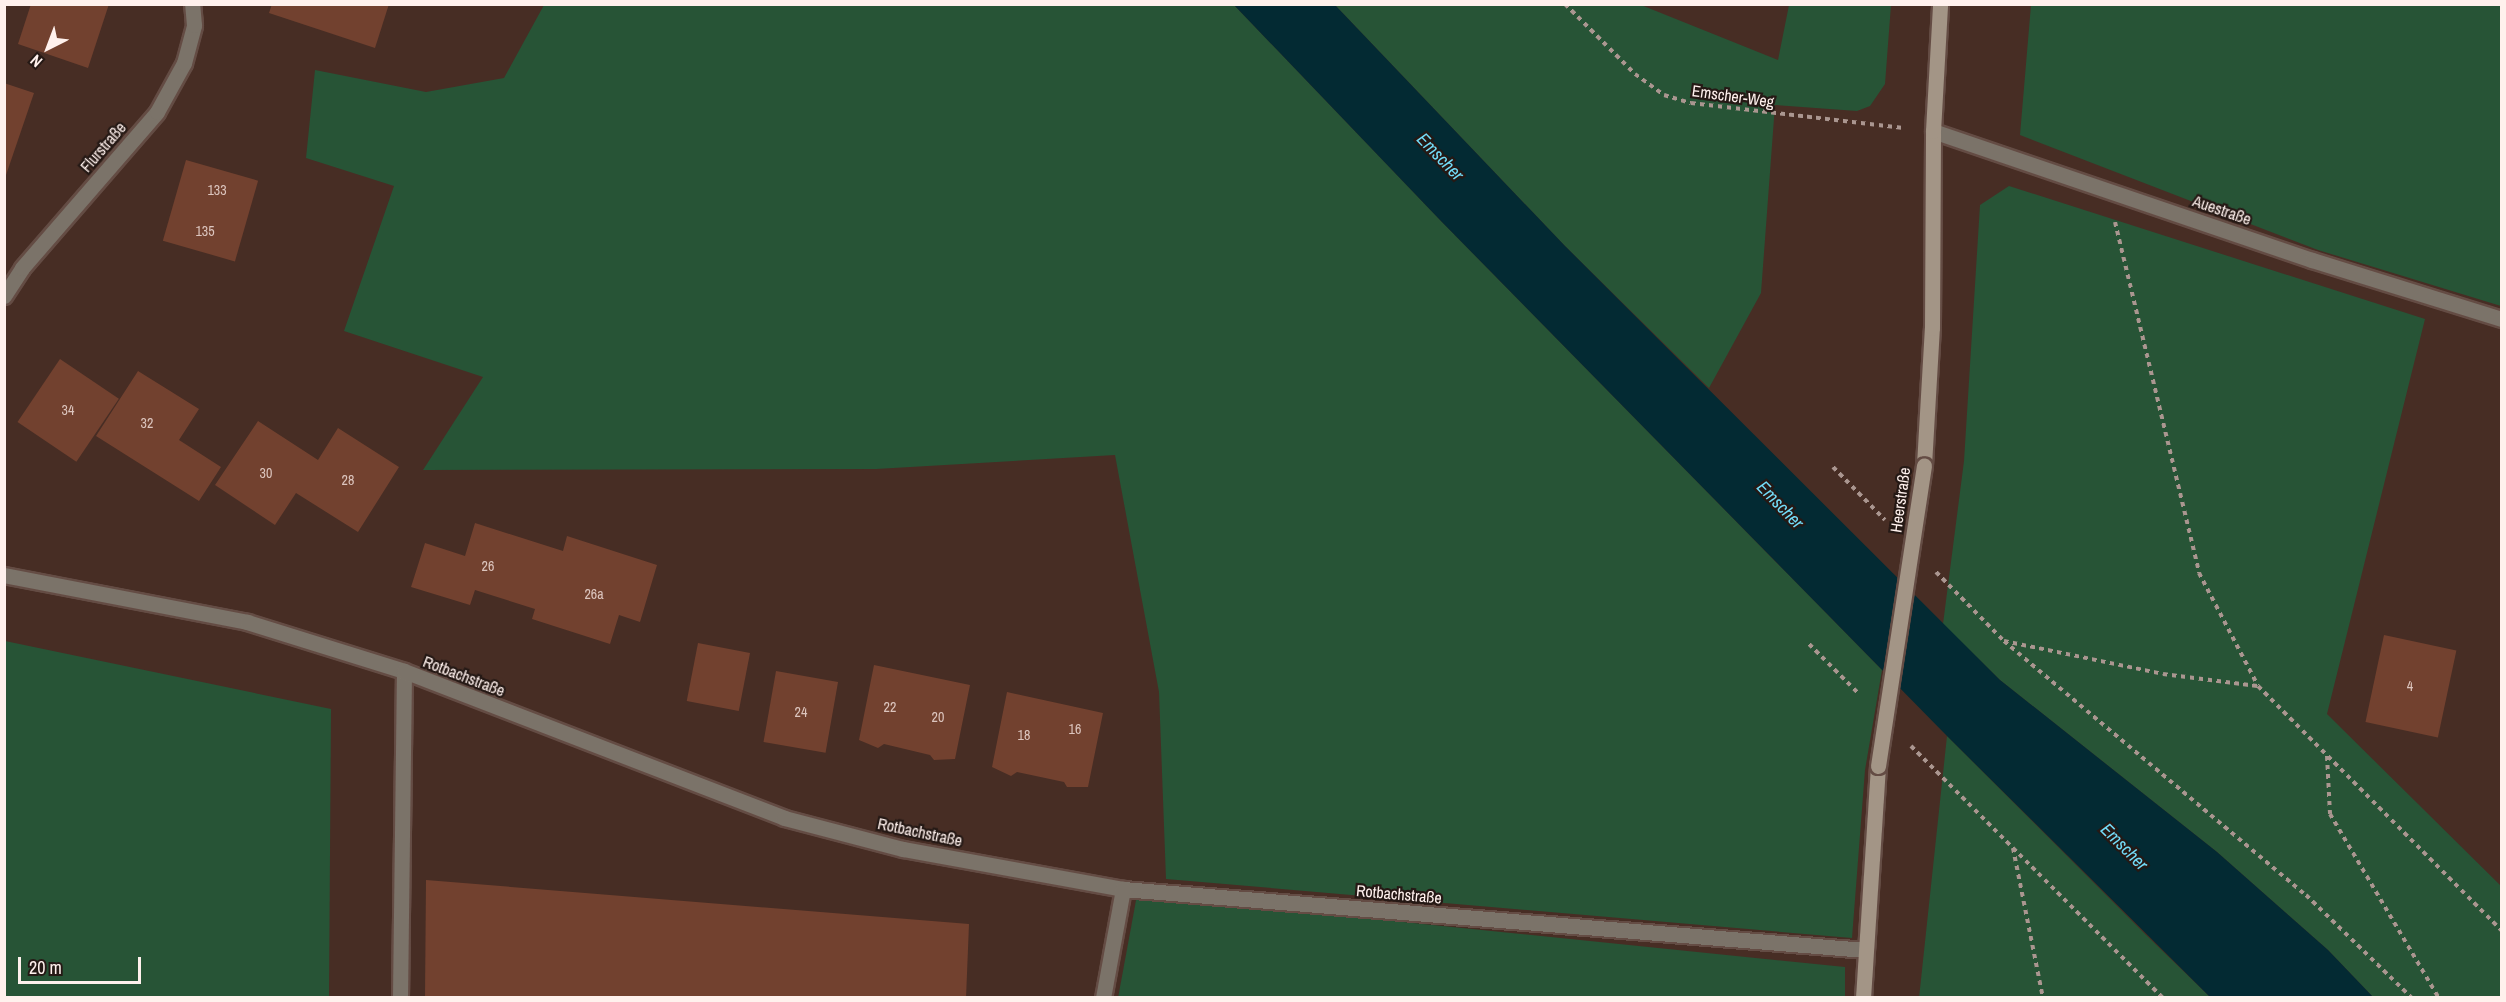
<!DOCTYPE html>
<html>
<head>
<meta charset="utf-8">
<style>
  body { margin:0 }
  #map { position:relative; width:2506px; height:1002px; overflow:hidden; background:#472d24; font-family:"Archivo Narrow",sans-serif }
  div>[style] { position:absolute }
  .green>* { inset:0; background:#275436 }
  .water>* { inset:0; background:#032a33 }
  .building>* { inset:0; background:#72412f; transform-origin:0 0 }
  .path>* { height:4px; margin-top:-2px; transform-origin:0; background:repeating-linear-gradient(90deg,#aa9690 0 4.5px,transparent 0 9px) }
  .roads { filter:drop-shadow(2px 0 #644c44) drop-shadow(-2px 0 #644c44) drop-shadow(0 2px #644c44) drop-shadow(0 -2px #644c44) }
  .lane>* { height:15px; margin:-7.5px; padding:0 7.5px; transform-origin:7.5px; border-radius:7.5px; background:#7b7369 }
  .street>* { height:15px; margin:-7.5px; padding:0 7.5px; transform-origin:7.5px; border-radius:7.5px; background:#7b7369 }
  .secondary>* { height:15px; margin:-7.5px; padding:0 7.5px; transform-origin:7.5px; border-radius:7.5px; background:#a39586 }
  .bridges { filter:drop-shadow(2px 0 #644c44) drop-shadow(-2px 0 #644c44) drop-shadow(0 2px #644c44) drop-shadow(0 -2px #644c44) }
  .secondary-bridge>* { height:15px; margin:-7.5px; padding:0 7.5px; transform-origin:7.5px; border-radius:7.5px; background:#a39586 }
  span { translate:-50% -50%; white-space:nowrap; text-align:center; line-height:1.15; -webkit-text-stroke:4.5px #251915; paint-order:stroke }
  .number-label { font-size:14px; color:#dcc5be }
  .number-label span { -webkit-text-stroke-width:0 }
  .street-label { font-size:16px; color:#fff1ed }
  .water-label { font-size:18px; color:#72dcf8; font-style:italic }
  .frame { position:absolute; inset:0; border:6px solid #fff1ed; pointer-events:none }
  .north { position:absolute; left:18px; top:18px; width:60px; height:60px; -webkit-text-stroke:4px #251915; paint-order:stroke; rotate:222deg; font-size:16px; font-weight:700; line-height:24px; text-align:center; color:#fff1ed }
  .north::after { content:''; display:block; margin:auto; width:21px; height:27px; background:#fff1ed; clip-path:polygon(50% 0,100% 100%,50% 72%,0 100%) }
  .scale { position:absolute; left:18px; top:957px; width:123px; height:27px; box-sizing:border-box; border:3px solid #fff1ed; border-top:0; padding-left:8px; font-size:18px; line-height:21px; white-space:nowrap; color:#fff1ed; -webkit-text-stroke:4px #251915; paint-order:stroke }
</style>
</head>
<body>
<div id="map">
  <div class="green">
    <i style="clip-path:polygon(544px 5px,1234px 5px,1440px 220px,1882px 670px,1865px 770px,1852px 938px,1166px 879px,1159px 692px,1115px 455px,876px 469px,423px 470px,483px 377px,344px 331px,394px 186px,306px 158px,315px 70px,426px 92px,504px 78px)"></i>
    <i style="clip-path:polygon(1335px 5px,1641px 5px,1778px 60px,1789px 5px,1891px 5px,1885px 84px,1870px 106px,1857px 111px,1775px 105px,1761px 293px,1709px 388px,1565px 246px)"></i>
    <i style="clip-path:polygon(2031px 5px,2501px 5px,2501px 306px,2318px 250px,2020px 135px)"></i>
    <i style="clip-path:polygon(2009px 186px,2425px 319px,2327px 714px,2501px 886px,2501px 997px,2373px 997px,2328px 950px,2217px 852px,2000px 680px,1943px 624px,1964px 461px,1980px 205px)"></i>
    <i style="clip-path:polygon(5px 641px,331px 709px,329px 997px,5px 997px)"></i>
    <i style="clip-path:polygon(1947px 736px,2145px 934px,2210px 997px,1919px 998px)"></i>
    <i style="clip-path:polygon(1137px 895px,1845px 967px,1845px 998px,1118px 998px)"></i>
  </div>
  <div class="water">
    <i style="clip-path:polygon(1234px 5px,1335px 5px,1565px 246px,2000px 680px,2217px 852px,2328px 950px,2373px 997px,2210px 997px,1947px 736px,1440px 220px)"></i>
  </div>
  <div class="building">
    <i style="clip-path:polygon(31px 4px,109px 4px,88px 68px,18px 44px)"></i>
    <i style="clip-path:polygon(272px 4px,389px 4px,375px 48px,269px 13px)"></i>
    <i style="clip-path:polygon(4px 83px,34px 93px,5px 178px,4px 178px)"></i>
    <i style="left:186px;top:160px;width:75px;height:84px;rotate:16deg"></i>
    <i style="left:60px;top:359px;width:71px;height:76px;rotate:34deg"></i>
    <i style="clip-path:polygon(138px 371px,199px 409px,179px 440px,221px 467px,199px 501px,96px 436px)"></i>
    <i style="clip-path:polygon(258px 421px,318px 460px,338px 428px,399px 467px,358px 532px,296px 493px,275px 525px,215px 485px)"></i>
    <i style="clip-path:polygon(475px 523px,563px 551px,567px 536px,657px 565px,640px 622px,619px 615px,610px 644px,532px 619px,535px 609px,475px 590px,470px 605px,411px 587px,425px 543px,465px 556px)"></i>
    <i style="left:2384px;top:635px;width:74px;height:89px;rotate:12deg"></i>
    <i style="left:698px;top:643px;width:53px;height:59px;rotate:11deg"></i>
    <i style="clip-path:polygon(874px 665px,970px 685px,955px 759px,934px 760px,930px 755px,884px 744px,878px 748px,859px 740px)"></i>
    <i style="left:776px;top:671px;width:63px;height:72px;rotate:10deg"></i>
    <i style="clip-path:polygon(1007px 692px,1103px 713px,1088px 787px,1067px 787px,1064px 782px,1017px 772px,1011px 776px,992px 767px)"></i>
    <i style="clip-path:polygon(426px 880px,969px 924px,966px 998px,425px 998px)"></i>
  </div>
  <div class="path">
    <i style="left:1565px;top:4px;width:99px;rotate:45deg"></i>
    <i style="left:1635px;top:74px;width:36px;rotate:36deg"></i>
    <i style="left:1664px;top:95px;width:28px;rotate:17deg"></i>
    <i style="left:1691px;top:103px;width:214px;rotate:6.7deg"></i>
    <i style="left:2115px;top:222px;width:361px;rotate:76.5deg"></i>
    <i style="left:2199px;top:573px;width:127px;rotate:62.4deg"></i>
    <i style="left:2258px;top:686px;width:346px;rotate:45.1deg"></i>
    <i style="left:1833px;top:467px;width:74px;rotate:45.5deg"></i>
    <i style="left:1936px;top:572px;width:97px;rotate:45.4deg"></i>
    <i style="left:2004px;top:641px;width:395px;rotate:40.1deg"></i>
    <i style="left:2306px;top:895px;width:148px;rotate:44.2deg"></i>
    <i style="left:2004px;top:641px;width:162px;rotate:11.7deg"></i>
    <i style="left:2163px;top:674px;width:95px;rotate:7.3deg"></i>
    <i style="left:1809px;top:644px;width:71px;rotate:45deg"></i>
    <i style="left:1911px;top:746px;width:356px;rotate:45deg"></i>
    <i style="left:2327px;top:756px;width:58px;rotate:87deg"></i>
    <i style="left:2330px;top:814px;width:214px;rotate:59.4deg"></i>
    <i style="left:2013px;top:848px;width:153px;rotate:78.7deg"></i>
  </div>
  <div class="roads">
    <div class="lane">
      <i style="left:400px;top:998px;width:327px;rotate:-89.3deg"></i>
    </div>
    <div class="street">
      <i style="left:1933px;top:131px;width:400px;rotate:18.8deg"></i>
      <i style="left:2312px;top:260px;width:199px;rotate:17.3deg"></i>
      <i style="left:4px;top:296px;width:33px;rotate:-57deg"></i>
      <i style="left:22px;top:268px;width:206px;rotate:-49.1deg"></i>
      <i style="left:157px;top:112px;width:56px;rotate:-61.1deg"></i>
      <i style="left:184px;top:63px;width:39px;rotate:-75deg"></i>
      <i style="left:194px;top:25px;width:21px;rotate:-95deg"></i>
      <i style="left:4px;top:575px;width:248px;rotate:10.9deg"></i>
      <i style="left:247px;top:622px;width:164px;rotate:17.3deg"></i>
      <i style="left:404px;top:671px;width:407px;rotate:21.1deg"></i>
      <i style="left:784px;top:818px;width:123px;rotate:14.6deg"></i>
      <i style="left:903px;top:849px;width:224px;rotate:10.3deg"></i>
      <i style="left:1123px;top:889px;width:745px;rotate:4.7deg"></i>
      <i style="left:1103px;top:998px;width:111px;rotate:-79.6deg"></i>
    </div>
    <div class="secondary">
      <i style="left:1924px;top:465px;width:137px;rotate:-86.7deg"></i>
      <i style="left:1932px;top:328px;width:197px;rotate:-89.7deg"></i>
      <i style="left:1933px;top:131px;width:127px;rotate:-86.8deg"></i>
      <i style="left:1863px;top:998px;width:232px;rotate:-86.3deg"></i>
    </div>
  </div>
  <div class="bridges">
    <div class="secondary-bridge">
      <i style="left:1878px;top:766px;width:304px;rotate:-81.3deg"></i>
    </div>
  </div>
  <div class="number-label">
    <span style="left:217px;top:190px">133</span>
    <span style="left:205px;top:231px">135</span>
    <span style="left:68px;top:410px">34</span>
    <span style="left:147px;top:423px">32</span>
    <span style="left:266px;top:473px">30</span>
    <span style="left:348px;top:480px">28</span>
    <span style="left:488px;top:566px">26</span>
    <span style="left:594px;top:594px">26a</span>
    <span style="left:2410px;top:686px">4</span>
    <span style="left:890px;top:707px">22</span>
    <span style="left:801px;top:712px">24</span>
    <span style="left:938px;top:717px">20</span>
    <span style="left:1075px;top:729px">16</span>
    <span style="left:1024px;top:735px">18</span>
  </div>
  <div class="street-label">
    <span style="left:1733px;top:96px;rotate:8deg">Emscher-Weg</span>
    <span style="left:103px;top:147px;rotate:-49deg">Flurstraße</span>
    <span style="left:2222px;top:210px;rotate:19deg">Auestraße</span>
    <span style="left:1900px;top:500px;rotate:-82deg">Heerstraße</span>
    <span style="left:464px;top:676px;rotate:21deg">Rotbachstraße</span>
    <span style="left:920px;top:832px;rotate:12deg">Rotbachstraße</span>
    <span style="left:1399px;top:894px;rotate:5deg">Rotbachstraße</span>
  </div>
  <div class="water-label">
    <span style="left:1440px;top:157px;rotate:46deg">Emscher</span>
    <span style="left:1780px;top:505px;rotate:46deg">Emscher</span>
    <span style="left:2124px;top:847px;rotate:45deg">Emscher</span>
  </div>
  <div class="frame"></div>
  <div class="north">N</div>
  <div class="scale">20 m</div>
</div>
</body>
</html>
